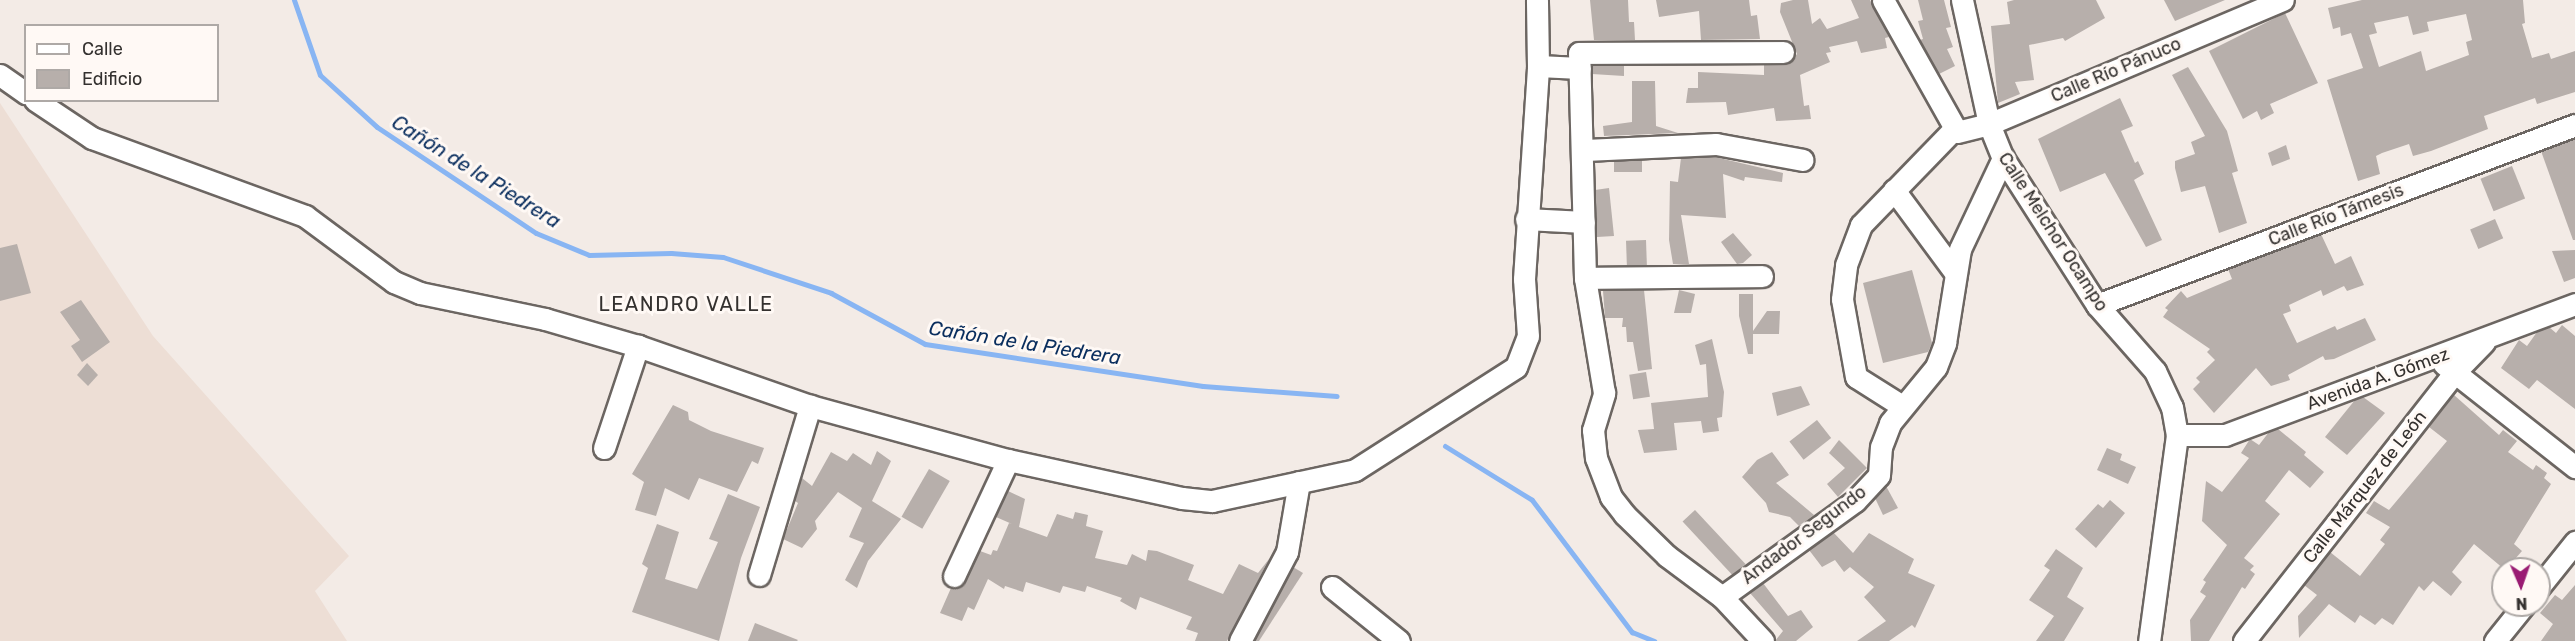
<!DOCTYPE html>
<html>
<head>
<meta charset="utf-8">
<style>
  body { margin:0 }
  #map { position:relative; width:2575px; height:641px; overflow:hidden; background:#f3ebe6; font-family:Rubik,sans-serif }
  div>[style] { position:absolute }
  .built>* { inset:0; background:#edded5 }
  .stream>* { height:5px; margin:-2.5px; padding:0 2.5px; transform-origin:2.5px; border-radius:2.5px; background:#88b5f3 }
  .building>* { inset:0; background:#b7afab; transform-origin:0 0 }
  .roads { filter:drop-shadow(2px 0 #6c6662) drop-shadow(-2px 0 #6c6662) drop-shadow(0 2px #6c6662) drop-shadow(0 -2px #6c6662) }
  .minor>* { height:21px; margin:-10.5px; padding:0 10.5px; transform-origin:10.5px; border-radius:10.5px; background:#fff }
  span { translate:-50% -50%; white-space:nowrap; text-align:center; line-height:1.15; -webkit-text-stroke:6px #fff9f5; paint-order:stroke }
  .street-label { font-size:18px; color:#34312f }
  .water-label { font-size:20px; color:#0a2e5e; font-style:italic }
  .neighbourhood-label { font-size:20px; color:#34312f; letter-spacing:1.5px }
  .legend { position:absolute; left:24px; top:24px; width:195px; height:78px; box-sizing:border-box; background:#fff9f5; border:2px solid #aea9a6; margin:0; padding:8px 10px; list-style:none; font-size:18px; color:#34312f }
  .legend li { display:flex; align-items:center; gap:12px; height:30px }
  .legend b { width:30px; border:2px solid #aea9a6 }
  .north { position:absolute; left:2491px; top:557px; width:60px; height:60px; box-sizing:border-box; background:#fff9f5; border:2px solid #aea9a6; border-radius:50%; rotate:178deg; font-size:16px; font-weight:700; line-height:24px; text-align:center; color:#34312f }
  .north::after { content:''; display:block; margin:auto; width:21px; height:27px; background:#9a1c73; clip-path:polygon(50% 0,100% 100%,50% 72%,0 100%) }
</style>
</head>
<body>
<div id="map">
  <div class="built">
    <i style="clip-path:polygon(0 103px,153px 336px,349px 556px,315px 591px,347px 641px,0 641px)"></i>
  </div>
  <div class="stream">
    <i style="left:294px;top:0;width:79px;rotate:70.9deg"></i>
    <i style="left:320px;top:75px;width:77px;rotate:42.4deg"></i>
    <i style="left:377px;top:127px;width:191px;rotate:33.7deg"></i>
    <i style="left:536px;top:233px;width:57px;rotate:22.5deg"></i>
    <i style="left:589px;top:255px;width:82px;rotate:-1.4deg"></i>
    <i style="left:671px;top:253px;width:52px;rotate:4.4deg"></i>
    <i style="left:723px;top:257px;width:114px;rotate:18.4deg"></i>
    <i style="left:831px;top:293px;width:107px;rotate:28.5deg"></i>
    <i style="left:925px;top:344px;width:281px;rotate:8.6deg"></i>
    <i style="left:1203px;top:386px;width:134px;rotate:4.3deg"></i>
    <i style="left:1445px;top:446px;width:102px;rotate:31.8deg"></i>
    <i style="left:1532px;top:500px;width:166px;rotate:52.9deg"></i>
    <i style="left:1632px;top:632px;width:24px;rotate:22deg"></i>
  </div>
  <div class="building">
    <i style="clip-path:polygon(1590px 0,1628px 0,1629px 22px,1634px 22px,1635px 40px,1594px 40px)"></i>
    <i style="clip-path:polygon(1656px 0,1749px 0,1751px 16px,1757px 15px,1760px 39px,1701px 40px,1699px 11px,1659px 17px)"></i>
    <i style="clip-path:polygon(1793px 0,1808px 0,1812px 24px,1820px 18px,1827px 29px,1859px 18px,1851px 0,1870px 0,1889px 37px,1885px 38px,1887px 48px,1861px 53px,1857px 41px,1829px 47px,1831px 52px,1826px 53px,1830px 62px,1800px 75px,1804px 106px,1809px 105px,1811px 119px,1776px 121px,1774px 108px,1728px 115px,1726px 102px,1686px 103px,1688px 88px,1698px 88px,1698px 72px,1764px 75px,1764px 65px,1790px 63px,1797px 54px,1780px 12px,1781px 3px)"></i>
    <i style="clip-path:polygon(1918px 0,1944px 0,1951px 27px,1946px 28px,1953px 47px,1947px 49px,1955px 66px,1939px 74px,1920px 40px,1923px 39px,1918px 21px,1923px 20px)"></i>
    <i style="clip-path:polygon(2014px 0,2096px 0,2105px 18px,2065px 41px,2063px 38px,2029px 45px,2034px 80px,2015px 82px,2020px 94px,1998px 103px,1991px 26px,2010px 24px,2007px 2px)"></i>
    <i style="clip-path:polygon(2164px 0,2225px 0,2175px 21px)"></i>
    <i style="clip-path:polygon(evenodd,2362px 0,2523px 0,2525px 23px,2522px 24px,2532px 58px,2549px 53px,2551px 59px,2575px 51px,2575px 92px,2537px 104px,2535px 98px,2484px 116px,2488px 129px,2431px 151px,2413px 156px,2409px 144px,2382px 153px,2376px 156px,2380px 174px,2358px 181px,2327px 80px,2363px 68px,2351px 33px,2341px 36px,2340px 27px,2333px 29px,2328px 8px,2362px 0,2466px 14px,2472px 40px,2466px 42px,2469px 55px,2426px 71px,2421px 51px,2379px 67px,2369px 35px,2377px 33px,2374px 23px,2408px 16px,2413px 35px,2429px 31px,2427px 22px,2466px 14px)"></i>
    <i style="clip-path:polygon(2285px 13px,2318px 83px,2270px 104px,2274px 113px,2261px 120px,2257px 111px,2243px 119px,2209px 51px)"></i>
    <i style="clip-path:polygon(1592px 66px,1624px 66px,1624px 76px,1592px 74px)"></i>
    <i style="clip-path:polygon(2188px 67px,2227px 131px,2238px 171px,2232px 173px,2247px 223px,2219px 233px,2205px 186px,2181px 192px,2175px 168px,2175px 161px,2195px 154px,2191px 142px,2205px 136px,2172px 75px)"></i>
    <i style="clip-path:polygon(1632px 81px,1655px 81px,1656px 126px,1678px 133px,1604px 136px,1603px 126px,1632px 122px)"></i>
    <i style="clip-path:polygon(2120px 98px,2133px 126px,2121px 131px,2135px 163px,2138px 161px,2144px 174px,2134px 180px,2162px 240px,2146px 247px,2105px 173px,2060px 192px,2038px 139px)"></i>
    <i style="clip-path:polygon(2575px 139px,2575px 240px,2573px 240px,2541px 151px)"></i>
    <i style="clip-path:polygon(2286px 145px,2290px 159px,2272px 166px,2268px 153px)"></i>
    <i style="clip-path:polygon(1715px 157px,1783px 173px,1782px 182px,1745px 177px,1744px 181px,1723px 174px,1726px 218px,1681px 215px,1689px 264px,1673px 264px,1669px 240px,1670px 181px,1678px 182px,1681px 158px)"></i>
    <i style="left:1642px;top:160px;width:12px;height:28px;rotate:90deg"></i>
    <i style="left:2512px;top:166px;width:35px;height:34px;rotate:68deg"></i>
    <i style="clip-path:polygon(1609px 188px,1614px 236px,1597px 237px,1595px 190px)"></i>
    <i style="left:2495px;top:219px;width:21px;height:27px;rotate:67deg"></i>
    <i style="clip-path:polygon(1733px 233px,1752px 255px,1743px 263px,1737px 264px,1721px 242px)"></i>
    <i style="clip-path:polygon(2321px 234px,2335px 264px,2351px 256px,2364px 285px,2347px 291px,2344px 286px,2323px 296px,2321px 290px,2289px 305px,2291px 311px,2283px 314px,2297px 343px,2335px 326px,2337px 330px,2365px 318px,2376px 340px,2334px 359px,2325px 360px,2323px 356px,2288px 375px,2290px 380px,2271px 386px,2256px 368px,2214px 413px,2193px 389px,2200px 382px,2196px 378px,2215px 360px,2207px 352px,2210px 349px,2163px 317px,2168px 310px,2165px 308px,2181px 291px,2187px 298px,2232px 279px,2228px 269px)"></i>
    <i style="left:1646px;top:240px;width:25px;height:20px;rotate:88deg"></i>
    <i style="clip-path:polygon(17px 244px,31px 293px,0 301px,0 248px)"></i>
    <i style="clip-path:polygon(2575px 250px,2575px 278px,2564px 282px,2552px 251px)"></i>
    <i style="clip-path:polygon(1912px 270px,1932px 343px,1928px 352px,1883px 363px,1863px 283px)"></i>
    <i style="clip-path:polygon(1644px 290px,1652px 369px,1638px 371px,1633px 342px,1627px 342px,1626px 327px,1622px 327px,1623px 318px,1605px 318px,1603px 291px)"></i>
    <i style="clip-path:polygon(1679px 290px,1695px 294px,1691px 313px,1674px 313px)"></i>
    <i style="clip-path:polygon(1739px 294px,1753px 294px,1753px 331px,1767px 311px,1780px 311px,1779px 334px,1753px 334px,1753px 354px,1748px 354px,1739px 316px)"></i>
    <i style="clip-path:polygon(81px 300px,110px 342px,82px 362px,71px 346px,80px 340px,60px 312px)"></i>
    <i style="clip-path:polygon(2562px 325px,2575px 336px,2575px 409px,2537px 380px,2529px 389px,2501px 368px,2519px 340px,2527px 346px,2537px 332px,2549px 327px,2556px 333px)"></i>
    <i style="clip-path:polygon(1712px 339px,1724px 392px,1722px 417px,1717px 418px,1719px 431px,1703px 433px,1701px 421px,1674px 423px,1677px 450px,1644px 453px,1638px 430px,1654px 429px,1651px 403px,1708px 397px,1706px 364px,1700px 365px,1695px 345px)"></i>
    <i style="clip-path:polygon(87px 363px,98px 375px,88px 386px,77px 375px)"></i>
    <i style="left:1646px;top:372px;width:25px;height:17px;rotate:81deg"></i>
    <i style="clip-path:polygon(1801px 386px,1810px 405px,1777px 416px,1772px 393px)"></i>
    <i style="clip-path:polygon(2454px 395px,2499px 435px,2503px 430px,2517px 441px,2508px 452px,2533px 470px,2536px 465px,2547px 473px,2544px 478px,2551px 484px,2514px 544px,2522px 551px,2515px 559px,2527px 569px,2504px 569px,2474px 544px,2452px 572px,2462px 582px,2451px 596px,2433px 581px,2424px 591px,2419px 586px,2393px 625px,2382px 618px,2375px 625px,2360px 615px,2355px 623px,2329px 604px,2299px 638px,2298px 616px,2317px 595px,2304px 585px,2330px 552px,2360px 576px,2385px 544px,2380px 540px,2390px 527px,2366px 513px,2374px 501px,2389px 510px,2447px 441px,2429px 427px)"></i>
    <i style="clip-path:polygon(2363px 397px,2385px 413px,2347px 455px,2325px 437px,2355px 400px)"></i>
    <i style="clip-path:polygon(673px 405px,688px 412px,689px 420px,711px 431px,764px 448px,758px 464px,752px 461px,737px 492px,699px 478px,689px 500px,665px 488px,656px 516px,635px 510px,644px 482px,632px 474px)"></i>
    <i style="left:1817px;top:420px;width:23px;height:35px;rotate:52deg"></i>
    <i style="clip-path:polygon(2278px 429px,2306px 452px,2304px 455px,2324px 472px,2310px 488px,2289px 470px,2265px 501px,2280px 514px,2244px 558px,2254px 566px,2250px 570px,2255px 574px,2245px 589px,2242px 587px,2209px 641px,2191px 641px,2190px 620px,2206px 596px,2200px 592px,2206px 582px,2203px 580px,2227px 545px,2202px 521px,2206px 481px,2222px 492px,2249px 458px,2241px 453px,2250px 439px,2259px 445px,2269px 432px)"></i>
    <i style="clip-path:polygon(1839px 440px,1867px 468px,1838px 497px,1827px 484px,1845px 468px,1829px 453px)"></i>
    <i style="clip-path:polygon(2107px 448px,2122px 454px,2120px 460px,2136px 467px,2128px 484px,2097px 470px)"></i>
    <i style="clip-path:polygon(877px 451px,891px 461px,872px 501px,901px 519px,868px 561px,857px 588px,845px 580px,864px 543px,849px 537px,862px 508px,838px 492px,815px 521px,817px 529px,802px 548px,783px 539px,798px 503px,795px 501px,802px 478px,812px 486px,831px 452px,847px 461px,853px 453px,871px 465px)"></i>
    <i style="clip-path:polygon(1772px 452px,1789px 475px,1776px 483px,1814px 515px,1799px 526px,1790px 517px,1769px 512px,1766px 503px,1742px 477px,1757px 460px)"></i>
    <i style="left:929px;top:469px;width:24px;height:55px;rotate:30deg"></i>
    <i style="clip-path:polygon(1886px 486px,1898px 508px,1883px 515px,1875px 498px)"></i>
    <i style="clip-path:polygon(1008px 491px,1025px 499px,1019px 527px,1047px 537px,1057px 514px,1073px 519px,1075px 512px,1088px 515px,1086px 526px,1103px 531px,1095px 558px,1127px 565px,1132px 554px,1146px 561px,1148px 550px,1157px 551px,1194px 565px,1188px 580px,1223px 594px,1239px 564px,1258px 573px,1269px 559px,1227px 641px,1195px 641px,1198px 633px,1186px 629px,1192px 617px,1140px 597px,1136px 610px,1120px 601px,1122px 598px,1087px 586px,1085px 592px,1063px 586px,1060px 593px,1026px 582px,1023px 592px,1005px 586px,1004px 589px,988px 579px,974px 610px,968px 607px,962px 621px,940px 613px,951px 588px,965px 582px,980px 551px,991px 555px,993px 550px,997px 551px,1009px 523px,1012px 524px,996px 517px)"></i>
    <i style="clip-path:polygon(728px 494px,760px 507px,741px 558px,719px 641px,632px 612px,648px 568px,642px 564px,657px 524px,679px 532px,665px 579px,697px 589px,718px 542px,709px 539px)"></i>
    <i style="clip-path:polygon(2110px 500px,2125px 513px,2096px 548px,2075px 529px,2098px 504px,2103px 508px)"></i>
    <i style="left:1695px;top:510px;width:74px;height:17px;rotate:47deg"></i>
    <i style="clip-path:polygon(1833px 532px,1853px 553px,1869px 533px,1914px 559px,1908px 573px,1935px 585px,1915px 628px,1912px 625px,1889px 641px,1857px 641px,1886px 621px,1864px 597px,1874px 587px,1850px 567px,1844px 572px,1835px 560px,1822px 567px,1809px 550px)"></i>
    <i style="clip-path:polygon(2056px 549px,2083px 568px,2067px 597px,2084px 608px,2064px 641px,2036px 641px,2054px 616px,2029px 600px,2050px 570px,2044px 566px)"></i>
    <i style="clip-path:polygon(1293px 567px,1303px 573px,1259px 641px,1254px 641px)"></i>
    <i style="clip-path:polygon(1763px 583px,1788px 616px,1801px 610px,1813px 627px,1796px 641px,1775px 641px,1783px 631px,1750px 593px)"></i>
    <i style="clip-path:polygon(2575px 585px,2575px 641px,2541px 641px,2553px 624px,2540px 613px,2555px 595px,2562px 600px)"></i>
    <i style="clip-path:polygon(755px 623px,798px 640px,797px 641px,748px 641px)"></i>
  </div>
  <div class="roads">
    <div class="minor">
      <i style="left:1883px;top:0;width:151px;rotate:60.7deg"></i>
      <i style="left:1957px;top:132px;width:33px;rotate:-14deg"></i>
      <i style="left:1989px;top:124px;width:319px;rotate:-22.9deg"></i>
      <i style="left:1962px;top:0;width:127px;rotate:77.7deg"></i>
      <i style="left:1989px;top:124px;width:37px;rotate:68deg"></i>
      <i style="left:2003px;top:158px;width:174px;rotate:57.4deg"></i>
      <i style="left:2097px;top:305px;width:88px;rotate:48.7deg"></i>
      <i style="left:2155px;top:371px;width:40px;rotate:65deg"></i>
      <i style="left:2172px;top:407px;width:28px;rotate:80deg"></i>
      <i style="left:2177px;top:435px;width:208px;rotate:97.7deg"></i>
      <i style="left:1538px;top:66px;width:42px;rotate:2.7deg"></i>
      <i style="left:0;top:75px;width:32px;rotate:35deg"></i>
      <i style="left:35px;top:100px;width:69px;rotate:33.7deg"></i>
      <i style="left:92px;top:138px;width:227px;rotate:20.1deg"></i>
      <i style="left:305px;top:216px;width:111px;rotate:36.6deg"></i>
      <i style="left:394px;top:282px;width:28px;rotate:23deg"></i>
      <i style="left:420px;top:293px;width:128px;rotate:11.7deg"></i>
      <i style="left:545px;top:319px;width:97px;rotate:16.2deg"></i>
      <i style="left:638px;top:346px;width:182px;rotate:19.2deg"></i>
      <i style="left:810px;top:406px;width:205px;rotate:15.3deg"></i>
      <i style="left:1008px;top:460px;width:178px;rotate:12.3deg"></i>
      <i style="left:1182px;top:498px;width:30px;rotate:6deg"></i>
      <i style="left:1212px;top:501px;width:146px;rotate:-12.2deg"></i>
      <i style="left:1355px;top:470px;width:191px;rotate:-32.6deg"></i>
      <i style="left:1516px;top:367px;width:33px;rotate:-69deg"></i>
      <i style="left:1528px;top:336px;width:57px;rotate:-94deg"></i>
      <i style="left:1524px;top:279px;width:213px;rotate:-86.2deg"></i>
      <i style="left:1538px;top:66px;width:66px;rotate:-90.9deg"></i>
      <i style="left:1585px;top:150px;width:131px;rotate:-2.6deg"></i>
      <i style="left:1716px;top:144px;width:88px;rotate:10.4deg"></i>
      <i style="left:1894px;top:190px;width:101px;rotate:53.5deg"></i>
      <i style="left:1526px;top:219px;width:58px;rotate:3deg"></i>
      <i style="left:1585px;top:278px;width:177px;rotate:-0.6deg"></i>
      <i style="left:2097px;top:305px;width:511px;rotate:-20.63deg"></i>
      <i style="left:2444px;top:364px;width:167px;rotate:38.2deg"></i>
      <i style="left:1902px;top:406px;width:54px;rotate:-147.8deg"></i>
      <i style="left:1856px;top:377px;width:79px;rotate:-100.2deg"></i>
      <i style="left:1842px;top:299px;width:34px;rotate:-83deg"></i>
      <i style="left:1846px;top:265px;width:43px;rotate:-69.4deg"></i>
      <i style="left:1861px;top:225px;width:132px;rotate:-45.9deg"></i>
      <i style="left:2177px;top:435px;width:48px"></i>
      <i style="left:2225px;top:435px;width:374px;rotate:-20.5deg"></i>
      <i style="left:604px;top:448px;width:108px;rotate:-71.6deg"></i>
      <i style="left:759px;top:575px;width:177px;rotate:-73.2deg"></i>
      <i style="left:954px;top:576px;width:128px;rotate:-65deg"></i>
      <i style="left:1332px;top:587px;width:86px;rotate:38.9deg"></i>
      <i style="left:2539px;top:587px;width:58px;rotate:-51.3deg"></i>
      <i style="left:1722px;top:597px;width:164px;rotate:-35.8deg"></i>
      <i style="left:1855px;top:501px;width:35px;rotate:-47deg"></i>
      <i style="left:1879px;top:475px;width:28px;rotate:-86deg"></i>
      <i style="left:1881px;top:447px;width:26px;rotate:-69deg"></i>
      <i style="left:1890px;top:423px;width:72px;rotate:-50.6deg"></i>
      <i style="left:1936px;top:367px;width:26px;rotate:-69deg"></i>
      <i style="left:1945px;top:343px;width:95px;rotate:-80.9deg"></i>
      <i style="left:1960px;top:249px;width:101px;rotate:-64.7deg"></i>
      <i style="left:1240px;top:641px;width:101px;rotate:-62.2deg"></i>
      <i style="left:1287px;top:552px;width:71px;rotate:-80.3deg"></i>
      <i style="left:1763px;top:641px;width:60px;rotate:-133deg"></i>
      <i style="left:1722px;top:597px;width:69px;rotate:-143.3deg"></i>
      <i style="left:1667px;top:556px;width:59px;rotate:-135.7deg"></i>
      <i style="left:1625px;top:515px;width:23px;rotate:-128deg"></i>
      <i style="left:1611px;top:497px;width:42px;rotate:-111deg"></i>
      <i style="left:1596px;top:458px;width:28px;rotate:-96deg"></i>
      <i style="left:1593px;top:430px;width:39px;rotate:-73deg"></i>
      <i style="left:1604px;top:393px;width:117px;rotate:-99.4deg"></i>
      <i style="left:1585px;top:278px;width:225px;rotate:-91.5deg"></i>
      <i style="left:1579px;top:53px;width:204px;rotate:-0.3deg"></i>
      <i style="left:2244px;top:641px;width:340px;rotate:-51.9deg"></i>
      <i style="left:2454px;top:373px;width:43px;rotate:-45.9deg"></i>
      <i style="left:2495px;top:641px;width:46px;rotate:-51.1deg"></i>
    </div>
  </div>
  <div class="street-label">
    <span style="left:2116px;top:70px;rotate:-23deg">Calle Río Pánuco</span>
    <span style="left:2336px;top:215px;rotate:-21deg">Calle Río Támesis</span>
    <span style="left:2053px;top:232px;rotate:57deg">Calle Melchor Ocampo</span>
    <span style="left:2378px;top:379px;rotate:-20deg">Avenida A. Gómez</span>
    <span style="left:2365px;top:487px;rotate:-52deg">Calle Márquez de León</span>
    <span style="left:1804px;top:535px;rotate:-37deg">Andador Segundo</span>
  </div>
  <div class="water-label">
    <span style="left:476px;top:172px;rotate:32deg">Cañón de la Piedrera</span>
    <span style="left:1025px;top:343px;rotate:9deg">Cañón de la Piedrera</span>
  </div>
  <div class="neighbourhood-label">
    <span style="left:686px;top:304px">LEANDRO VALLE</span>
  </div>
  <ul class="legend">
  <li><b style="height:8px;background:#fff"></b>Calle</li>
  <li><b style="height:16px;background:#b7afab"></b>Edificio</li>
  </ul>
  <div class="north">N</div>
</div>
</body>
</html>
